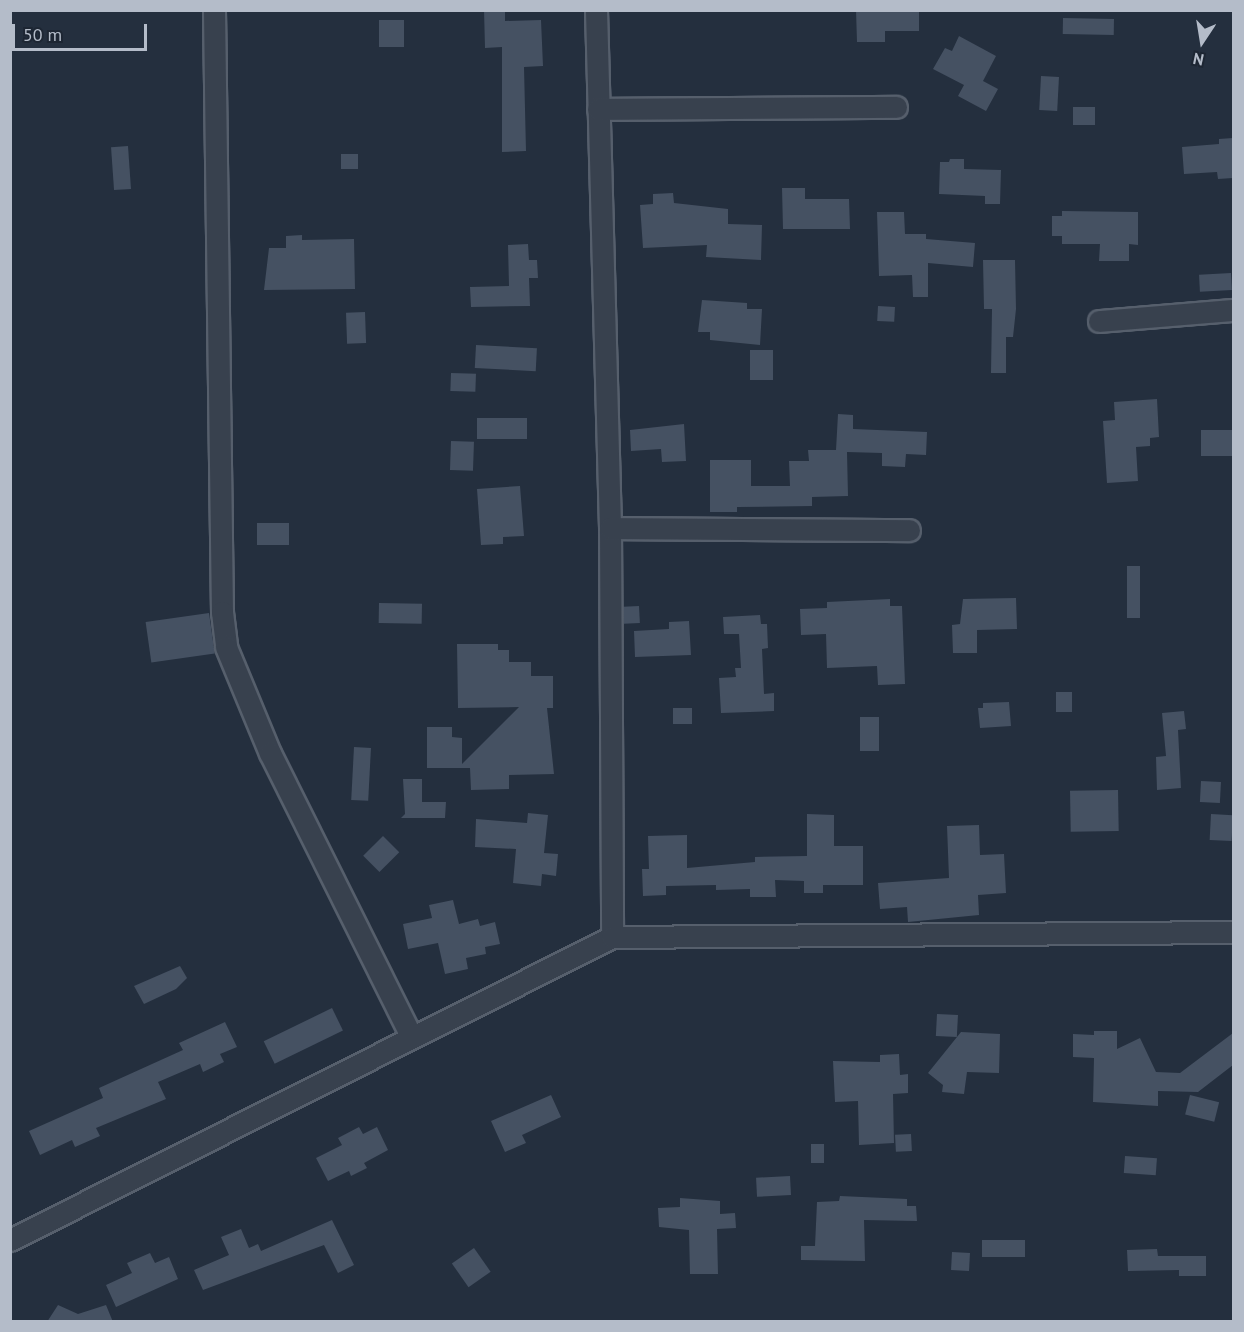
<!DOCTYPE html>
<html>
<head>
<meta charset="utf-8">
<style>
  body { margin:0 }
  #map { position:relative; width:1244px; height:1332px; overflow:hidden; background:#242f3e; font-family:"PT Sans",sans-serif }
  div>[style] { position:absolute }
  .building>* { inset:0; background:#455162; transform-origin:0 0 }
  .roads { filter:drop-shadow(2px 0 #565f6c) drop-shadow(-2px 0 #565f6c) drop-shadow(0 2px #565f6c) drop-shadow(0 -2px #565f6c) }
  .street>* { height:21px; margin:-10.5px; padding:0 10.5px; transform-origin:10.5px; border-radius:10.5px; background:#38414e }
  span { translate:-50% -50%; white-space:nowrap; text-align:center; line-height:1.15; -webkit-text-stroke:5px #1d2633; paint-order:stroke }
  .frame { position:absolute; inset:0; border:12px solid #b4bcc9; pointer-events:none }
  .north { position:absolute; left:1172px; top:12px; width:60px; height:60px; -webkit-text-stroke:4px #1d2633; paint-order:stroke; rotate:192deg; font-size:16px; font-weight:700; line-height:24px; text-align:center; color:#b4bcc9 }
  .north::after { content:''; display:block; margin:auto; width:21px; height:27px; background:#b4bcc9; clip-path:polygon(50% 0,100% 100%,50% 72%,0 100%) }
  .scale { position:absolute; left:12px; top:24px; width:135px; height:27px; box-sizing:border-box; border:3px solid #b4bcc9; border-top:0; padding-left:8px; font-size:18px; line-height:21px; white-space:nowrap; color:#b4bcc9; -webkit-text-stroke:4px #1d2633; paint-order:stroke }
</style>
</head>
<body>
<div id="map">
  <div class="building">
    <i style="clip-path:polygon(484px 10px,505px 10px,505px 21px,541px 20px,543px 66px,524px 67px,526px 151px,502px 152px,502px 47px,485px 48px)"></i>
    <i style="clip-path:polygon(856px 10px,919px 10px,919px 31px,885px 31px,885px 42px,857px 42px)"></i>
    <i style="left:1063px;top:18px;width:51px;height:16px;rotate:1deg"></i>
    <i style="left:379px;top:20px;width:25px;height:27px"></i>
    <i style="clip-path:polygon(959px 36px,996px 56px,983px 81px,998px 89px,986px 111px,958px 96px,964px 85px,933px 69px,945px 48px,952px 51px)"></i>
    <i style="left:1041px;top:76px;width:18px;height:34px;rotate:3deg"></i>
    <i style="left:1073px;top:107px;width:22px;height:18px"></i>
    <i style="clip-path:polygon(1233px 138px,1233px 178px,1218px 179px,1217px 172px,1184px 174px,1182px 147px,1219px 144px,1219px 139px)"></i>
    <i style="left:128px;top:146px;width:43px;height:17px;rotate:86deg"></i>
    <i style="left:341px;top:154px;width:17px;height:15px"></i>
    <i style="clip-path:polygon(950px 159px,964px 159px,964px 169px,1001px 170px,1000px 204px,985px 204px,985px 196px,939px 194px,940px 162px,949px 162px)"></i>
    <i style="clip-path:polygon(782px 188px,805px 188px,805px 199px,849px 199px,850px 229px,783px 229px)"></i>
    <i style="clip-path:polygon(673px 193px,674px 203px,728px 209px,728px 224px,762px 225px,761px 260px,706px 257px,707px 245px,643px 248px,640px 205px,653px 204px,653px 194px)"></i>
    <i style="clip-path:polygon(1062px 211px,1138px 212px,1138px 245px,1129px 244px,1129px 261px,1099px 261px,1100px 244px,1062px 244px,1062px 236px,1052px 236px,1052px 216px,1062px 216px)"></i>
    <i style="clip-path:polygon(877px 212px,904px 212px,905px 234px,926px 234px,926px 239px,975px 243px,973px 267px,928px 263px,928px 297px,913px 297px,912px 275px,879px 276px)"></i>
    <i style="clip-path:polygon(302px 235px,302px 240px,354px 239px,355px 289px,264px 290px,269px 248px,286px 248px,286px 236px)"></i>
    <i style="clip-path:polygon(528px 244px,529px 260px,537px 260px,538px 278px,529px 278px,530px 306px,471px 307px,470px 287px,509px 286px,508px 245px)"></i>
    <i style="clip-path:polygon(983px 260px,1015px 260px,1016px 309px,1013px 337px,1006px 337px,1006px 373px,991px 373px,992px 309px,984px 309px)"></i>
    <i style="left:1231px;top:273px;width:17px;height:32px;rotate:87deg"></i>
    <i style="clip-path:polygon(702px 300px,747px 303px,747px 309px,762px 309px,760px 345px,710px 340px,710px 332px,698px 332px)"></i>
    <i style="left:878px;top:306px;width:17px;height:15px;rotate:3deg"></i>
    <i style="left:365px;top:312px;width:31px;height:19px;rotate:88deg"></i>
    <i style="left:476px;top:345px;width:61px;height:23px;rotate:3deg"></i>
    <i style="left:773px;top:350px;width:30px;height:23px;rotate:90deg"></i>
    <i style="left:451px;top:373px;width:25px;height:18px;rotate:2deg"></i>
    <i style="clip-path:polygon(1157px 399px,1159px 437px,1150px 438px,1150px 446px,1136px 447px,1138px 481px,1107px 483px,1103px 421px,1115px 420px,1114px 402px)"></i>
    <i style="clip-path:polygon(838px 414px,853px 415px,853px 429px,927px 432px,926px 455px,906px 454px,905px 467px,882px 466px,882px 453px,847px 452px,848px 496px,812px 497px,812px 506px,737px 507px,737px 512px,710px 512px,710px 460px,751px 460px,751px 486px,790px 486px,789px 461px,809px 461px,808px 450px,836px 450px)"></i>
    <i style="left:477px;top:418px;width:50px;height:21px"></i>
    <i style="clip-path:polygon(684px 424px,686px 461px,662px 462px,661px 449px,631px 451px,630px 430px)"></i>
    <i style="left:1233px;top:430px;width:26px;height:32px;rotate:90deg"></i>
    <i style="left:451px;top:441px;width:23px;height:29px;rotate:2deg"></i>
    <i style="clip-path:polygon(520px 486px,524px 536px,503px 537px,503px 544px,481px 545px,477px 489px)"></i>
    <i style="left:257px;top:523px;width:32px;height:22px"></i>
    <i style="left:1140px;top:566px;width:52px;height:13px;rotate:90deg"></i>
    <i style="clip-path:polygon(1016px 598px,1017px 629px,977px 630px,977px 653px,953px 653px,952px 625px,960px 624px,963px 599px)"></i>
    <i style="clip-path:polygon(890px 599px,890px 606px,902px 606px,905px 684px,878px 685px,877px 666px,827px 668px,826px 634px,801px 635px,800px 609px,827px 608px,827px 602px)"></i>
    <i style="left:379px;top:603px;width:43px;height:20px;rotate:1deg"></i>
    <i style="left:639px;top:606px;width:17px;height:16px;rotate:87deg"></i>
    <i style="left:209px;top:613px;width:41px;height:64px;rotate:82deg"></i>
    <i style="clip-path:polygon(760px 615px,761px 624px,767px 624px,768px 648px,762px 649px,764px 694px,774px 693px,774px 711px,721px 713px,719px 678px,736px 677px,735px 668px,741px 668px,739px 634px,724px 634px,723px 617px)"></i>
    <i style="clip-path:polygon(689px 621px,691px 655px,635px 657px,634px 631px,669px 629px,669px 622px)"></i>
    <i style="clip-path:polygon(457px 644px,498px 644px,498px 650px,509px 650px,509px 662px,531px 662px,531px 676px,553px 676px,553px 708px,547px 708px,554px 774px,509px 775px,509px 789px,471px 790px,470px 768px,427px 768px,427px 727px,452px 727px,452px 737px,462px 738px,462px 764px,519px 707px,458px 708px)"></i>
    <i style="left:1056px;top:692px;width:16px;height:20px"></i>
    <i style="clip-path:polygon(1009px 702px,1011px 726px,980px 728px,978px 708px,983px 708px,983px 703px)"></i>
    <i style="left:673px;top:708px;width:19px;height:16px"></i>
    <i style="clip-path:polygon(1184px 711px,1186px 729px,1178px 730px,1181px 788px,1157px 790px,1156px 757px,1166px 756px,1162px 713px)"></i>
    <i style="left:860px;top:717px;width:19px;height:34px"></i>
    <i style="left:354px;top:747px;width:17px;height:53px;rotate:3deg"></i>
    <i style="clip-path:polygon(403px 779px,422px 779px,422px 802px,446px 802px,445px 818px,401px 818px,405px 814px)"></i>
    <i style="left:1201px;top:781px;width:20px;height:21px;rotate:3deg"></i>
    <i style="left:1118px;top:790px;width:41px;height:48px;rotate:89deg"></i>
    <i style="clip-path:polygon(528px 813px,548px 815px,544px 853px,558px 854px,556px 876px,542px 874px,541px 886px,513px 883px,516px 849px,475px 847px,476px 819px,527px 823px)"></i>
    <i style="clip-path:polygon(807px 814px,834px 815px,834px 846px,863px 846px,863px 885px,823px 885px,823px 893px,804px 893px,804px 881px,775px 880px,776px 897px,750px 897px,750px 889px,716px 890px,716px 885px,666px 886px,666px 895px,643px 896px,642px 869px,649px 869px,648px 836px,687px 835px,687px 868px,755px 862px,755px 857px,807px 856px)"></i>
    <i style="left:1211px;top:814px;width:22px;height:26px;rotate:3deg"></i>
    <i style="clip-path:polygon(979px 825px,980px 855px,1004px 854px,1006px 893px,978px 895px,979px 915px,908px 922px,907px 907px,880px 909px,878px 883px,949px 878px,947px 826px)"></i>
    <i style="left:383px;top:836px;width:23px;height:28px;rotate:45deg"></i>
    <i style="clip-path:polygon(453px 900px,459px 924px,478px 919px,480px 926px,495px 922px,500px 944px,485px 947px,486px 954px,466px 958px,468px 969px,445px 974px,438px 943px,408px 949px,403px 924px,432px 918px,429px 905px)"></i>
    <i style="clip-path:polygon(180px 966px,187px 978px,176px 989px,144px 1004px,134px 986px)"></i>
    <i style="left:332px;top:1008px;width:25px;height:76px;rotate:64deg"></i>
    <i style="left:937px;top:1014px;width:21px;height:22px;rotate:3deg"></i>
    <i style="clip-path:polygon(225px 1022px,237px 1047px,220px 1054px,224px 1062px,203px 1072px,200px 1064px,158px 1082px,166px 1099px,96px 1128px,100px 1136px,75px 1147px,72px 1140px,40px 1155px,29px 1131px,103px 1098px,99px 1088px,183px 1050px,179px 1043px)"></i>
    <i style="clip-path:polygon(1094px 1031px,1117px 1031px,1117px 1049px,1140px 1038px,1156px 1072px,1180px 1073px,1233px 1033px,1233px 1065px,1198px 1092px,1158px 1091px,1158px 1106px,1093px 1102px,1094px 1058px,1073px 1057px,1073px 1034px,1094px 1035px)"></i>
    <i style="clip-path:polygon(961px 1032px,1000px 1034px,999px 1073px,967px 1072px,964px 1094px,942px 1092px,943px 1085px,928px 1073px)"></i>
    <i style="clip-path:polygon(899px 1054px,900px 1075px,908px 1074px,908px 1093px,893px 1094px,894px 1143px,859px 1145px,858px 1101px,835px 1102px,833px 1061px,880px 1062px,880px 1055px)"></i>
    <i style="clip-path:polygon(551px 1095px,561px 1117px,522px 1135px,526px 1143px,505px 1152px,491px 1121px)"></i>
    <i style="left:1190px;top:1095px;width:30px;height:20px;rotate:14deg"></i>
    <i style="clip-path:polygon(359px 1127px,363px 1134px,377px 1127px,388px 1150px,364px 1163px,367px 1168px,351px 1176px,349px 1171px,328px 1181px,316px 1158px,342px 1145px,338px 1138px)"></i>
    <i style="left:911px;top:1134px;width:17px;height:16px;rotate:87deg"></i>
    <i style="left:811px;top:1144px;width:13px;height:19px"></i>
    <i style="left:1125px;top:1156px;width:32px;height:17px;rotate:4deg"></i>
    <i style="left:790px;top:1176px;width:19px;height:34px;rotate:87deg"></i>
    <i style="clip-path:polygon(840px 1196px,907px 1199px,907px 1206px,916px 1206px,917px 1221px,864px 1220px,865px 1261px,801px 1260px,801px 1246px,815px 1246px,817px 1202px,839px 1201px)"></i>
    <i style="clip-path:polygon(680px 1198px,720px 1201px,720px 1214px,735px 1213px,736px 1228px,717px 1229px,718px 1274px,690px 1274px,689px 1230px,659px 1227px,658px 1208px,680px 1207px)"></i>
    <i style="clip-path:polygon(332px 1220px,354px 1265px,338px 1273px,324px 1245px,203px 1290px,194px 1270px,229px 1255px,221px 1237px,241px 1229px,249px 1248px,258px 1244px,261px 1251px)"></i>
    <i style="left:982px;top:1240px;width:43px;height:17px"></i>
    <i style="left:474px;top:1248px;width:29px;height:27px;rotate:55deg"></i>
    <i style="clip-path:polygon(1157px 1249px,1158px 1256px,1206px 1256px,1206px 1276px,1179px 1276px,1179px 1270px,1128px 1271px,1127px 1250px)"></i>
    <i style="left:952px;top:1252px;width:18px;height:18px;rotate:3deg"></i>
    <i style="clip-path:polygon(150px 1253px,155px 1263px,169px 1257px,178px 1279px,116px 1307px,106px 1285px,132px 1273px,127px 1263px)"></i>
    <i style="clip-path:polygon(58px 1305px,78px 1314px,106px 1305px,113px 1322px,47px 1322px)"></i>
  </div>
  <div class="roads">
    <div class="street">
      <i style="left:214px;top:10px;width:602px;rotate:89.24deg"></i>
      <i style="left:222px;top:612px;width:35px;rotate:83deg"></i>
      <i style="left:226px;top:647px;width:115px;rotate:67.5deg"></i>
      <i style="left:270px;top:753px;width:316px;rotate:63.5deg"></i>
      <i style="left:596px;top:10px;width:518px;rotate:88.45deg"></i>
      <i style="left:610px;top:528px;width:409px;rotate:89.7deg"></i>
      <i style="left:598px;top:109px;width:298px;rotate:-0.4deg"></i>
      <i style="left:1099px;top:321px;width:135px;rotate:-4.7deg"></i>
      <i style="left:610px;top:528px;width:299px;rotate:0.4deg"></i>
      <i style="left:10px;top:1240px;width:674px;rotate:-26.72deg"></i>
      <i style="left:612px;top:937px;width:622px;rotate:-0.46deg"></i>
    </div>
  </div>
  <div class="frame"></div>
  <div class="north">N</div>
  <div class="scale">50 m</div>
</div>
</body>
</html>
